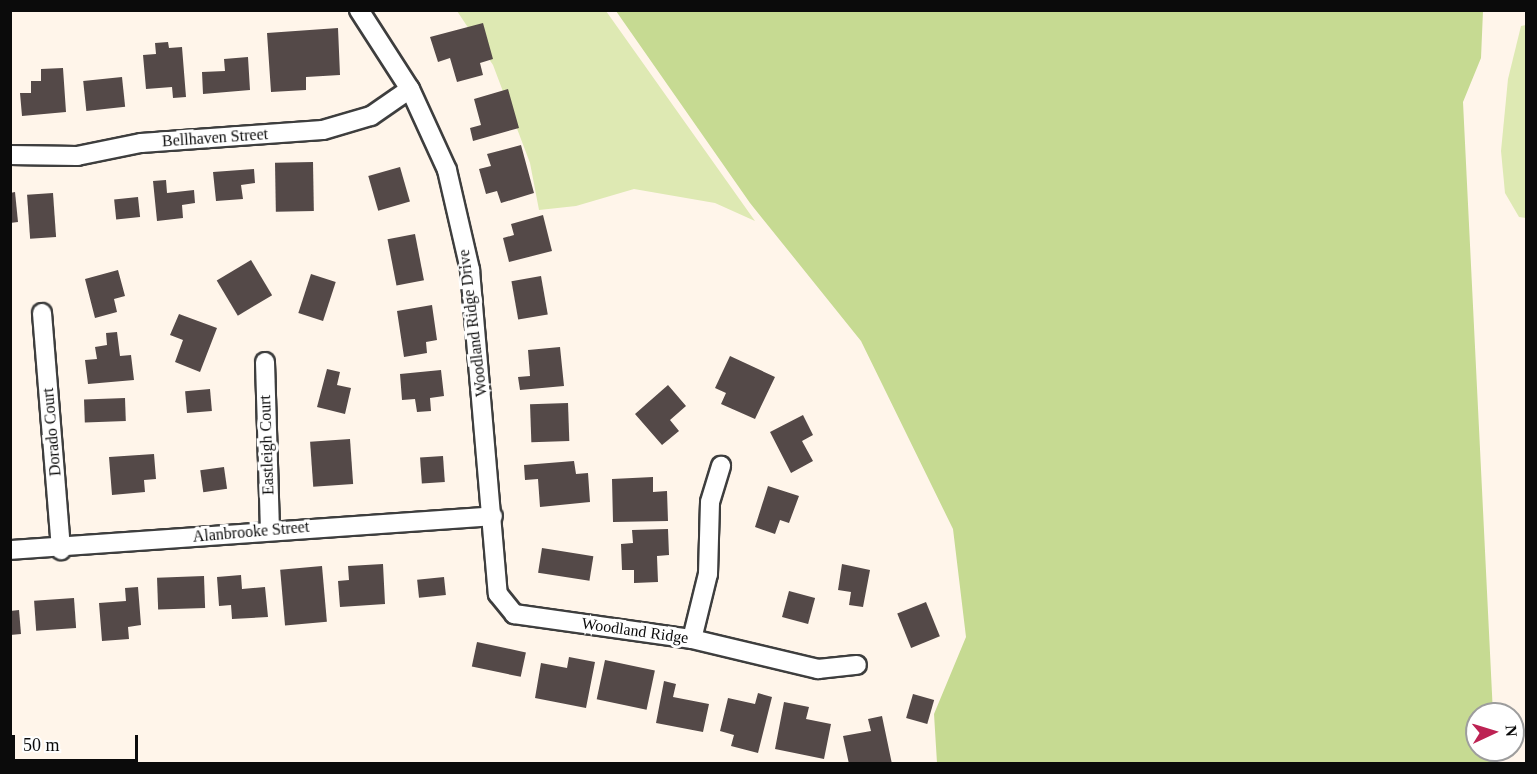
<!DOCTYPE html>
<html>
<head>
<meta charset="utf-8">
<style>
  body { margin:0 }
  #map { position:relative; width:1537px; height:774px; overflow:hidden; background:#fff5ea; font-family:"Times New Roman",serif }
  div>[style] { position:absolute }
  .green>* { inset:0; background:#dee9b3 }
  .forest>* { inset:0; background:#c6da92 }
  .building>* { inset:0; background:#544948; transform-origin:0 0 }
  .roads { filter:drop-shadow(2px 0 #3e3e3e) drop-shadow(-2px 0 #3e3e3e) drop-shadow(0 2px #3e3e3e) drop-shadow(0 -2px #3e3e3e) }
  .minor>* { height:18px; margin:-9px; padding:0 9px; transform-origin:9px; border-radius:9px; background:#fff }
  span { translate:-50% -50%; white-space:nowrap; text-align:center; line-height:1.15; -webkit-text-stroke:6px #fff; paint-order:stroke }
  .street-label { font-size:16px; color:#0b0b0b }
  .frame { position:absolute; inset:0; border:12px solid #0b0b0b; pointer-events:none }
  .north { position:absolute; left:1465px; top:702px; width:60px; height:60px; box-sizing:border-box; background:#fff; border:2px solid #9d9d9d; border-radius:50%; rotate:86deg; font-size:16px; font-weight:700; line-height:24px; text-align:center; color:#0b0b0b }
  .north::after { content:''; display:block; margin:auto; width:21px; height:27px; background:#bd2253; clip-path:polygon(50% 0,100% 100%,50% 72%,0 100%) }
  .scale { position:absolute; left:12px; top:735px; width:126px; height:27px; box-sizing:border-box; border:3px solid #0b0b0b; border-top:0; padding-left:8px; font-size:18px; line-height:21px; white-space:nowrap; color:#0b0b0b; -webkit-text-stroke:4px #fff; paint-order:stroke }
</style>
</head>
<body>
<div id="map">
  <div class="green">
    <i style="clip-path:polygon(457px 11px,606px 11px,755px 221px,715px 203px,634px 189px,576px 206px,539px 210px,530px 163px,493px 65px)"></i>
    <i style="clip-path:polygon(1526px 25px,1526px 218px,1519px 217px,1505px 193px,1501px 151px,1508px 79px,1521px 26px)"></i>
  </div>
  <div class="forest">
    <i style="clip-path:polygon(616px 11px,1483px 11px,1481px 58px,1463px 102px,1493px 714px,1477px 714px,1477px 750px,1494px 750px,1495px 763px,937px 763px,934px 714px,966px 637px,953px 529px,861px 341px,750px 203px)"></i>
  </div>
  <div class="building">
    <i style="clip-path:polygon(483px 23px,493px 59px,480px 63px,483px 75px,457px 82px,450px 58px,438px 62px,430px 37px)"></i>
    <i style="clip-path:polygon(338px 28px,340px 75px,306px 77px,306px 90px,271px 92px,267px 33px)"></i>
    <i style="clip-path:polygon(168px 42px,169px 48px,182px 47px,186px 97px,173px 98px,172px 87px,146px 89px,143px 55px,156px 54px,155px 43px)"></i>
    <i style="clip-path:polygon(248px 57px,250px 90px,203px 94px,202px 72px,225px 71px,224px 59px)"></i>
    <i style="clip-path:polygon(63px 68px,66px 112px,22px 116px,20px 93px,31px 93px,31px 81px,41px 81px,41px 69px)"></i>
    <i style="left:122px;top:77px;width:30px;height:39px;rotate:84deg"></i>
    <i style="clip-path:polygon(508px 89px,519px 128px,473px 141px,470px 128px,481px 125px,474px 99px)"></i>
    <i style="clip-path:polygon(521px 145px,534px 193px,501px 203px,497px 191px,486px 194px,479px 169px,491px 166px,487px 154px)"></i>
    <i style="left:313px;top:162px;width:49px;height:38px;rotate:89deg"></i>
    <i style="left:400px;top:167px;width:36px;height:33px;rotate:74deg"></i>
    <i style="clip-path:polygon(254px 169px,255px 183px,241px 185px,243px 199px,216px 201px,213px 172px)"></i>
    <i style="clip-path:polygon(166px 180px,167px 193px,194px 190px,195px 203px,182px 205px,183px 218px,157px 221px,153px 181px)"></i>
    <i style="clip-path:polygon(15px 192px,18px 222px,10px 223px,10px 193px)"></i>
    <i style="left:53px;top:193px;width:44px;height:26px;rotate:86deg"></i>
    <i style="left:138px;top:197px;width:20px;height:24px;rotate:84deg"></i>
    <i style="clip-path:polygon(543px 215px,552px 251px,509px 262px,503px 238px,514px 235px,511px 224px)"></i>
    <i style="left:415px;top:234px;width:47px;height:28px;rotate:79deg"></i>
    <i style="left:251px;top:260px;width:41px;height:40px;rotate:59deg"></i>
    <i style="clip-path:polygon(118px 270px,125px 296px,114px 299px,117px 312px,95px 318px,85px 279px)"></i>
    <i style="left:311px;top:274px;width:26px;height:41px;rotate:18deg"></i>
    <i style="left:541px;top:276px;width:39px;height:30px;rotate:80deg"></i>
    <i style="clip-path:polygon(432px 305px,437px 340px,426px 342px,427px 353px,404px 357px,397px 311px)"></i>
    <i style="clip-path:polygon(179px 314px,217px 328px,200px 372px,175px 362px,183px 340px,170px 335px)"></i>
    <i style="clip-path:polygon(117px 332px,120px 356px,131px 355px,134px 380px,88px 384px,85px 360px,97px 359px,95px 347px,107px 345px,106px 333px)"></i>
    <i style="clip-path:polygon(560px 347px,564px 386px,520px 390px,518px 377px,530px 376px,528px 350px)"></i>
    <i style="clip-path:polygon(730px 356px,775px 377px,755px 419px,721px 404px,726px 393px,715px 388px)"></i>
    <i style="clip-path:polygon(327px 369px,340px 372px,337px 385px,351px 388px,345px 414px,317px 407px)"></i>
    <i style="clip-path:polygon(441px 370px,444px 396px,430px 398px,431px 411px,417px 412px,415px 399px,402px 400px,400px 374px)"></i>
    <i style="clip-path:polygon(668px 385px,686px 406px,670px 420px,679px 431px,662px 445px,635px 414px)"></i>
    <i style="left:210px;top:389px;width:22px;height:25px;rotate:85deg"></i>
    <i style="left:125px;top:398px;width:23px;height:41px;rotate:88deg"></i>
    <i style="left:568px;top:403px;width:38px;height:38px;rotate:88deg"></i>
    <i style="clip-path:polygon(803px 415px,813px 435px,802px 441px,813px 461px,791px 473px,770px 432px)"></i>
    <i style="left:350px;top:439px;width:45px;height:40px;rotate:86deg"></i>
    <i style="clip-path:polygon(154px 454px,156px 479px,144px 480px,145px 492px,112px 495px,109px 457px)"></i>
    <i style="left:443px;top:456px;width:26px;height:23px;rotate:86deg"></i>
    <i style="clip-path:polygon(574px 461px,576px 474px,588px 473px,590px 502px,540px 507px,538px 479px,525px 480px,524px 465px)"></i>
    <i style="left:224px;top:467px;width:22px;height:24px;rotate:82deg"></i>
    <i style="clip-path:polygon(653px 477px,653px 492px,667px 491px,668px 521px,613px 522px,612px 479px)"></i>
    <i style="clip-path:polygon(768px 486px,799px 496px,789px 523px,780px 520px,775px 534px,755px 527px)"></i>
    <i style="clip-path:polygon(668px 529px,669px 555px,657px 556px,658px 582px,634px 583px,634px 570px,622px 570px,621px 544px,633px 543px,632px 530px)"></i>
    <i style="left:542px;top:548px;width:52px;height:25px;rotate:9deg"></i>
    <i style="clip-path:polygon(383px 564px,385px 604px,340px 607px,338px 581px,349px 580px,348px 566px)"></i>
    <i style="clip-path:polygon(842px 564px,870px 570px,863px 607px,849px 605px,851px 592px,838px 590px)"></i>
    <i style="left:322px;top:566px;width:56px;height:42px;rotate:85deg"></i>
    <i style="clip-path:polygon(241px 575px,242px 589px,265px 587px,268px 617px,232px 619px,231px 605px,219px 606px,217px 577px)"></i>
    <i style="left:204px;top:576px;width:32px;height:47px;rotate:88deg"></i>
    <i style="left:444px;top:577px;width:18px;height:27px;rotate:84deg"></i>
    <i style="clip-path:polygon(138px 587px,141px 625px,128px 627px,129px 639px,102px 641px,99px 603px,126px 601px,125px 588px)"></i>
    <i style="left:789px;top:591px;width:27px;height:27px;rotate:15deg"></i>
    <i style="left:74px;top:598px;width:30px;height:40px;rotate:86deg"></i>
    <i style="left:926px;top:602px;width:37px;height:31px;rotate:68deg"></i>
    <i style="clip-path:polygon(19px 610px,21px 634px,10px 635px,10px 611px)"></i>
    <i style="left:477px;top:642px;width:50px;height:25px;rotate:12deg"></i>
    <i style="clip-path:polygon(569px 657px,595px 662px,586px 708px,535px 698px,541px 663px,567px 668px)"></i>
    <i style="left:605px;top:660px;width:51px;height:40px;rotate:12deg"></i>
    <i style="clip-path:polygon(664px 681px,676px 684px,673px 697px,709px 704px,703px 732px,656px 723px)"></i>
    <i style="clip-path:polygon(758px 693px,772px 697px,758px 753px,731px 746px,734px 735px,720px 731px,728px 698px,755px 704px)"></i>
    <i style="left:913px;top:694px;width:22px;height:25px;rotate:16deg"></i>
    <i style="clip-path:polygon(784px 702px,809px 707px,806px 719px,831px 724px,824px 759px,775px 749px)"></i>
    <i style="clip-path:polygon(882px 716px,892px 764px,849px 764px,843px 736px,871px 731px,868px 719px)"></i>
  </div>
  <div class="roads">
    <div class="minor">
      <i style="left:359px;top:10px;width:94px;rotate:57.2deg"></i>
      <i style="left:410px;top:89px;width:89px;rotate:65.4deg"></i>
      <i style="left:447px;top:170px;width:103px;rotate:77deg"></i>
      <i style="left:470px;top:270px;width:325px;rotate:85.1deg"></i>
      <i style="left:498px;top:594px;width:26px;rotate:51deg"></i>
      <i style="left:514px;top:614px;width:180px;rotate:8deg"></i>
      <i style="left:692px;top:639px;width:130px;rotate:13.4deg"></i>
      <i style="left:818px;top:669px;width:39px;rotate:-6deg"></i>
      <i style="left:10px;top:155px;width:67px;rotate:0.9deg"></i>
      <i style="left:77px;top:156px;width:65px;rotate:-11.5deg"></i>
      <i style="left:141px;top:143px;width:182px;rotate:-4.1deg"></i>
      <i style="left:323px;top:130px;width:50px;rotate:-16.3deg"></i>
      <i style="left:371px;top:116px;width:47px;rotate:-34.7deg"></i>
      <i style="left:42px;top:313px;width:238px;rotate:85.4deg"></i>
      <i style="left:265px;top:362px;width:167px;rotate:88.3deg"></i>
      <i style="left:10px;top:550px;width:484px;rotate:-4deg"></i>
      <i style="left:692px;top:639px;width:67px;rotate:-76.2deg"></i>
      <i style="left:708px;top:574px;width:72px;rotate:-88.4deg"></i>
      <i style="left:710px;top:502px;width:38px;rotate:-73deg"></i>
    </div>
  </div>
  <div class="street-label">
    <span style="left:215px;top:138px;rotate:-4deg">Bellhaven Street</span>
    <span style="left:473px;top:323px;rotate:-97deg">Woodland Ridge Drive</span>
    <span style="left:52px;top:432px;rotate:-95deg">Dorado Court</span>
    <span style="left:267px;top:445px;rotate:-92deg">Eastleigh Court</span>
    <span style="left:251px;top:532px;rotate:-5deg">Alanbrooke Street</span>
    <span style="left:635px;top:631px;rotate:8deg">Woodland Ridge</span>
  </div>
  <div class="frame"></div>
  <div class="north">N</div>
  <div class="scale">50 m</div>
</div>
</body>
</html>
